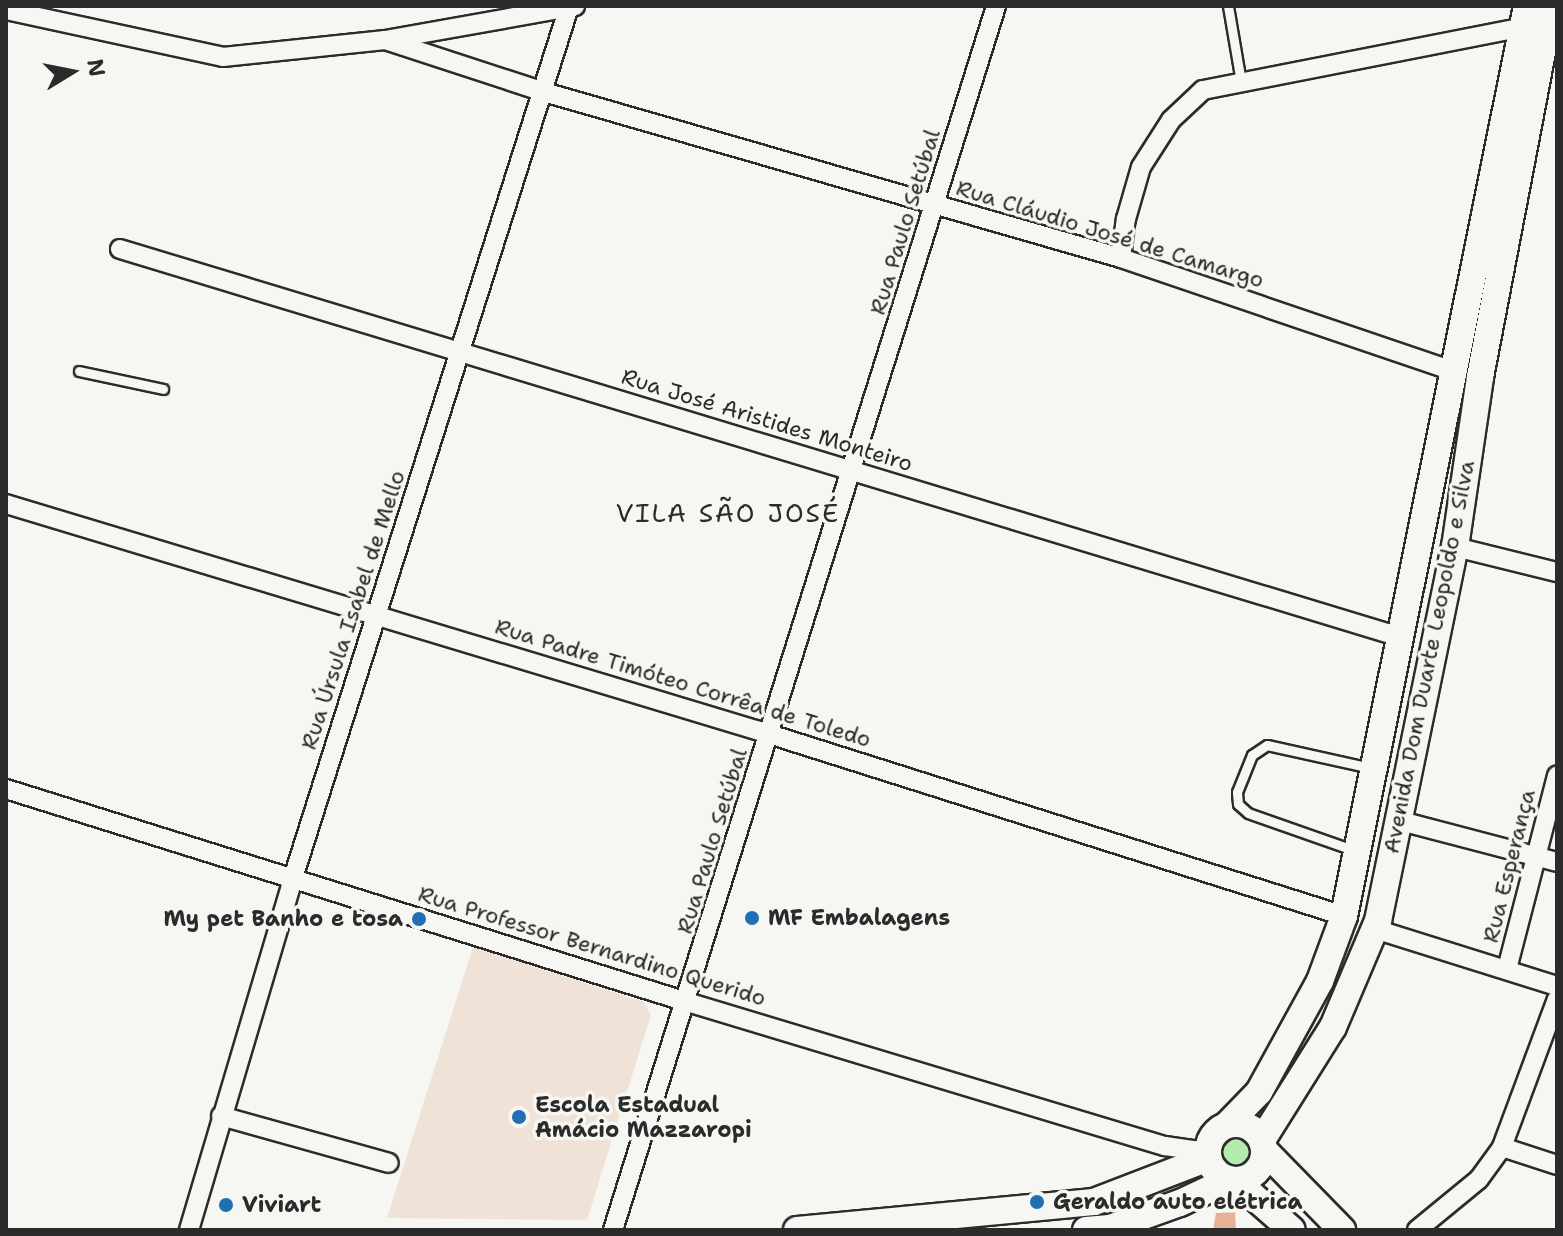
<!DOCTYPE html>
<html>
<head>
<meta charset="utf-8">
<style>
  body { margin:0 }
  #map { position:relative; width:1563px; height:1236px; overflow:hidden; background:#f6f6f2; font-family:"Shantell Sans",sans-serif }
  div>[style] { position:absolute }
  .built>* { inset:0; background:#f1e2d7 }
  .green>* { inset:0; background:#b4ebae }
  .round { border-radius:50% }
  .building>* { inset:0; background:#e5b298 }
  .roads { filter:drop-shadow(2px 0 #2b2b2b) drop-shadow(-2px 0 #2b2b2b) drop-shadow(0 2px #2b2b2b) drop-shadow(0 -2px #2b2b2b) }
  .service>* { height:9px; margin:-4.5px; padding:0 4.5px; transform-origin:4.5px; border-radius:4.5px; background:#f6f6f2 }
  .minor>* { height:18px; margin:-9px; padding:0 9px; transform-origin:9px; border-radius:9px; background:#f6f6f2 }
  .secondary>* { height:26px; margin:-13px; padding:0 13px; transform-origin:13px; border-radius:13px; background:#f6f6f2 }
  .secondary>.ring { margin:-13px; padding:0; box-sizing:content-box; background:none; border:26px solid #f6f6f2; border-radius:50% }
  .dots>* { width:22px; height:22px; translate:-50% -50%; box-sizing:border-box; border:4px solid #f6f6f2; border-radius:50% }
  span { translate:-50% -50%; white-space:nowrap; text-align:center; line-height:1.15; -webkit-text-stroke:7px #f6f6f2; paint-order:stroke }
  .street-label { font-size:22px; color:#2b2b2b }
  .poi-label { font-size:22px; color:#2b2b2b; font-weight:700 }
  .left { translate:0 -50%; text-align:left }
  .right { translate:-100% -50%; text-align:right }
  .quarter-label { font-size:26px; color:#2b2b2b; letter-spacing:2px }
  .frame { position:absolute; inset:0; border:8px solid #2b2b2b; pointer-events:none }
  .north { position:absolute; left:32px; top:32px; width:80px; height:80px; -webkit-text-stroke:6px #f6f6f2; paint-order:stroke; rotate:80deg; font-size:22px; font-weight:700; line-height:32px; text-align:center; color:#2b2b2b }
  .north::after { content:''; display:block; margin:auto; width:28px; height:36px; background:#2b2b2b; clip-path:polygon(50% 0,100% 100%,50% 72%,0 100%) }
</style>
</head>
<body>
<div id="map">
  <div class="built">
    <i style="clip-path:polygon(473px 947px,644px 1002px,651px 1015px,587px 1220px,387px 1218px)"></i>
  </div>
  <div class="green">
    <i class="round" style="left:1217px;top:1133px;width:40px;height:40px"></i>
  </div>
  <div class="building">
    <i style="clip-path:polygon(1235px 1212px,1236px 1230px,1213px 1230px,1216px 1213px)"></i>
  </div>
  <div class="roads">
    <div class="service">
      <i style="left:1228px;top:6px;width:77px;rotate:80.3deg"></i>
      <i style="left:79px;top:371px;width:86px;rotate:12.1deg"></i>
      <i style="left:1356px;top:851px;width:114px;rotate:-160.6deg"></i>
      <i style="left:1248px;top:813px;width:13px;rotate:-138deg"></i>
      <i style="left:1238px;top:804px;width:12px;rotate:-95deg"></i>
      <i style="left:1237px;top:792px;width:40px;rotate:-68deg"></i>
      <i style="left:1252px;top:755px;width:18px;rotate:-34deg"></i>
      <i style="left:1267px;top:745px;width:107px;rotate:12.5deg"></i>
    </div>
    <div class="minor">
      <i style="left:6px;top:10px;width:222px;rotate:12.2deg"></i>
      <i style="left:223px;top:57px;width:163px;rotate:-6deg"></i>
      <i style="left:385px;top:40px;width:193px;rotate:-10.1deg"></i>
      <i style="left:385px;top:40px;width:167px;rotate:18.1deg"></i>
      <i style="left:544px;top:92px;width:600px;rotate:16.05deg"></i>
      <i style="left:1121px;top:258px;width:350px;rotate:18.8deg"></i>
      <i style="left:120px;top:249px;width:1338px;rotate:16.86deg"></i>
      <i style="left:1121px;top:258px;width:39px;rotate:-83deg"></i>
      <i style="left:1126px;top:219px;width:54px;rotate:-73.9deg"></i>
      <i style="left:1141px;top:167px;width:56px;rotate:-57.4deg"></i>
      <i style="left:1171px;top:120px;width:44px;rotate:-43.2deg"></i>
      <i style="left:1203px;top:90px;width:326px;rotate:-11.1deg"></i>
      <i style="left:6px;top:504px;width:797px;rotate:16.77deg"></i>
      <i style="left:769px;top:734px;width:603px;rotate:17.56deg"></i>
      <i style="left:1455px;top:547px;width:105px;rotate:13.8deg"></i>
      <i style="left:6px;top:789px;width:714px;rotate:17.37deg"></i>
      <i style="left:687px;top:1002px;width:499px;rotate:16.8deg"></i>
      <i style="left:1165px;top:1146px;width:43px;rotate:7.9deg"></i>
      <i style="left:1397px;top:820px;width:165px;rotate:14.7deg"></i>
      <i style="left:1375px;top:929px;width:191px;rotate:17.4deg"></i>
      <i style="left:1507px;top:969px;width:200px;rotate:-75.5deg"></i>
      <i style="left:221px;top:1116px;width:174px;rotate:15.6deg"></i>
      <i style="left:1502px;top:1147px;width:58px;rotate:18.1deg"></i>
      <i style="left:189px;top:1230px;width:367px;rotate:-73.5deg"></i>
      <i style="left:293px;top:878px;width:914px;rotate:-72.42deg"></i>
      <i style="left:613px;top:1230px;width:1283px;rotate:-72.62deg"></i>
      <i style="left:1417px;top:1230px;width:80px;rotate:-39.4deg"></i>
      <i style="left:1479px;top:1179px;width:39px;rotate:-54deg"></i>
      <i style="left:1502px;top:1147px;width:158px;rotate:-69.6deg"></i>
    </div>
    <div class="secondary">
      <i class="ring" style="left:1208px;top:1124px;width:30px;height:30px"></i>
      <i style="left:1227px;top:1125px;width:46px;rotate:-45.9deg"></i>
      <i style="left:1259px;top:1092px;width:127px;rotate:-61.2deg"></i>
      <i style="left:1320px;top:981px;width:69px;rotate:-69.7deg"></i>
      <i style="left:1344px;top:916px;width:928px;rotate:-78.63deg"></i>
      <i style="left:1262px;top:1140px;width:133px;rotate:-57.9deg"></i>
      <i style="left:1333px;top:1027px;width:115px;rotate:-67deg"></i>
      <i style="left:1378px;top:921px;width:382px;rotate:-78.4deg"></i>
      <i style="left:1455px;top:547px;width:172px;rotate:-81.6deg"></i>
      <i style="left:1480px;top:377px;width:378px;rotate:-79.2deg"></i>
      <i style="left:1264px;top:1150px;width:112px;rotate:45.7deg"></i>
      <i style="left:1236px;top:1181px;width:74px;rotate:41.2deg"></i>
      <i style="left:797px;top:1230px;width:298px;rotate:-5.4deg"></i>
      <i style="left:1094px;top:1202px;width:122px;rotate:-21.1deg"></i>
      <i style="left:1086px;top:1230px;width:24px;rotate:-5deg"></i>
      <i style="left:1110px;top:1228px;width:74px;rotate:-19.7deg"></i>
      <i style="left:1180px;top:1203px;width:54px;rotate:-25.1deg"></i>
    </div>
  </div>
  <div class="dots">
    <i style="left:752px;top:918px;background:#1f6fb2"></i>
    <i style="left:419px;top:919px;background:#1f6fb2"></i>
    <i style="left:519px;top:1117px;background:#1f6fb2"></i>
    <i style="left:1037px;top:1202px;background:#1f6fb2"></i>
    <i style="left:226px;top:1205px;background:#1f6fb2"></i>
  </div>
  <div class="street-label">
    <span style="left:905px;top:222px;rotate:-73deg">Rua Paulo Setúbal</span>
    <span style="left:1110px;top:234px;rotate:17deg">Rua Cláudio José de Camargo</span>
    <span style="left:767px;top:420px;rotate:17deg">Rua José Aristides Monteiro</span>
    <span style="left:353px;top:610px;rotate:-72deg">Rua Úrsula Isabel de Mello</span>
    <span style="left:1429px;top:657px;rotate:-79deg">Avenida Dom Duarte Leopoldo e Silva</span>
    <span style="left:683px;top:683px;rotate:17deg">Rua Padre Timóteo Corrêa de Toledo</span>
    <span style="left:712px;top:841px;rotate:-73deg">Rua Paulo Setúbal</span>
    <span style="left:1509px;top:866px;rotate:-76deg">Rua Esperança</span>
    <span style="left:592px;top:946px;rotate:17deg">Rua Professor Bernardino Querido</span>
  </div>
  <div class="poi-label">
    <span class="left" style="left:768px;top:918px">MF Embalagens</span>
    <span class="right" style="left:403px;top:919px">My pet Banho e tosa</span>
    <span class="left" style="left:535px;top:1117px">Escola Estadual<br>Amácio Mazzaropi</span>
    <span class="left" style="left:1053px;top:1202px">Geraldo auto elétrica</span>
    <span class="left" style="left:242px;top:1205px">Viviart</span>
  </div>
  <div class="quarter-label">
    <span style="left:728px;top:513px">VILA SÃO JOSÉ</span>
  </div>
  <div class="frame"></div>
  <div class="north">N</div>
</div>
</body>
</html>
